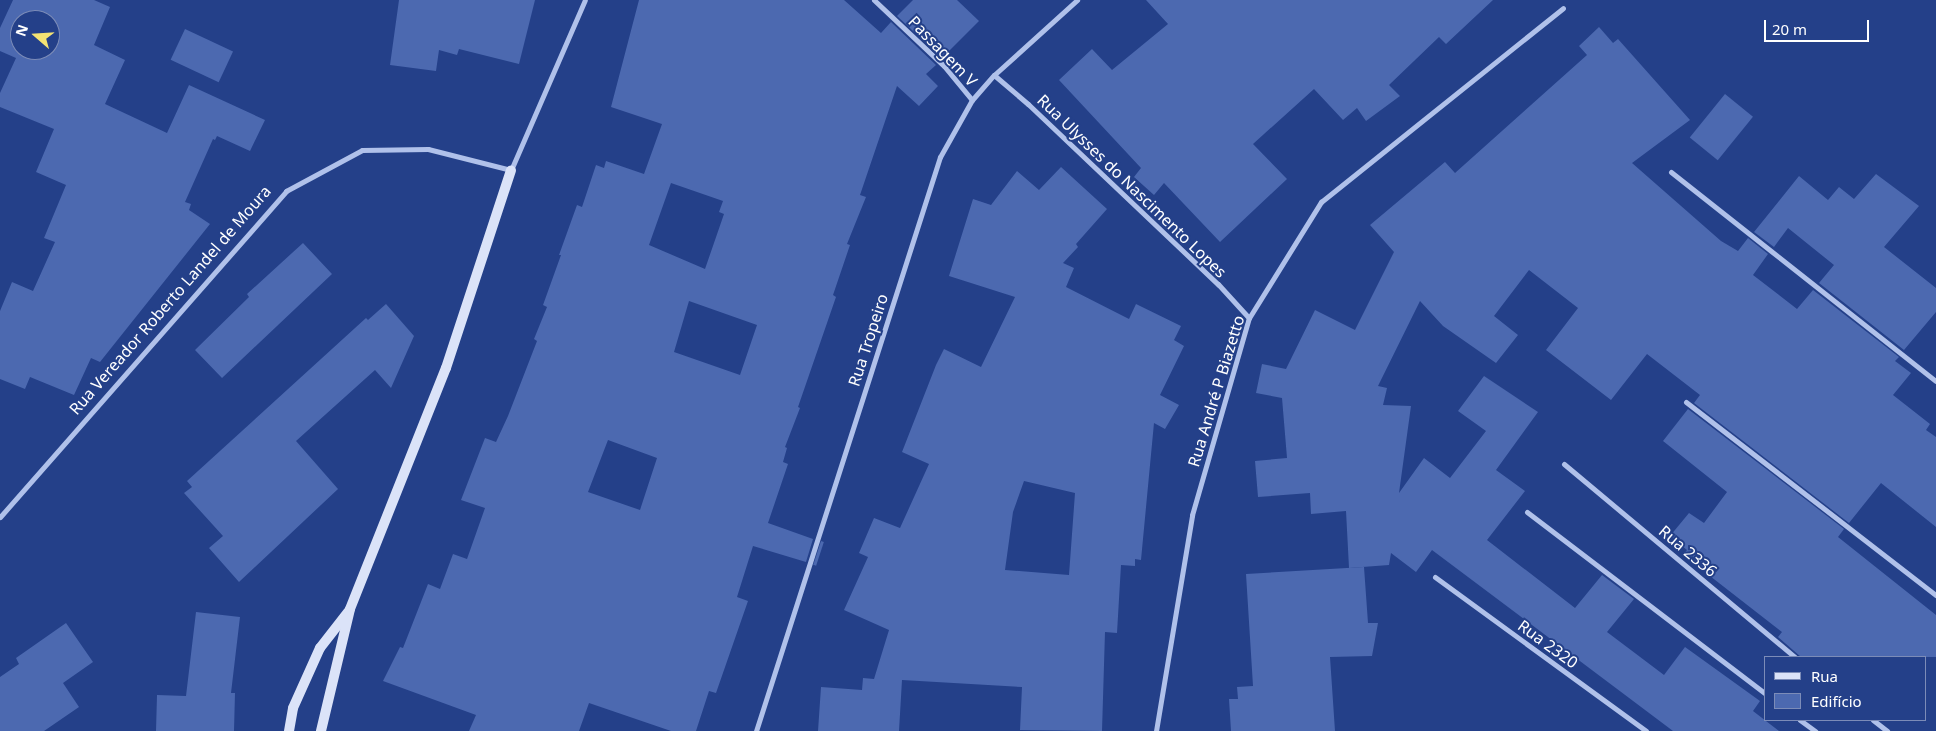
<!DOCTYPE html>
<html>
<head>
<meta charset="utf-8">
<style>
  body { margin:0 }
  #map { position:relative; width:1936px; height:731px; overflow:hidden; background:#244089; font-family:"Noto Sans",sans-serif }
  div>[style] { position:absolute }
  .building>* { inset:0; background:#4c69b0; transform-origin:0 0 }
  .street>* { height:5px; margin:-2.5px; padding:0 2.5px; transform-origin:2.5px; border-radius:2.5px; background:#b0c1ea }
  .secondary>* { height:10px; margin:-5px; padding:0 5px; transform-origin:5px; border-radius:5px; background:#dbe3f8 }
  span { translate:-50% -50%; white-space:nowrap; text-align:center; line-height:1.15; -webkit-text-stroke:4px #244089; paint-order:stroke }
  .street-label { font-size:16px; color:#fff }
  .legend { position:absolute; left:1764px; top:656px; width:162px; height:65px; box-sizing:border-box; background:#244089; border:1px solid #7c8cb8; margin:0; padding:6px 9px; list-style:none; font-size:15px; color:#fff }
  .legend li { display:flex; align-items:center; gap:10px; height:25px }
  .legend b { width:25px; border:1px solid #7c8cb8 }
  .north { position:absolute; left:10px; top:10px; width:50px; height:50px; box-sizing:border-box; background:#244089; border:1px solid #7c8cb8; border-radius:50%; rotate:289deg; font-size:14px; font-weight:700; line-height:20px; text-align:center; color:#fff }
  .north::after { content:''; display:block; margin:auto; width:18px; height:22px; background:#f4e373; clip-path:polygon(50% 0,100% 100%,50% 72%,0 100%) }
  .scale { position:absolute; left:1764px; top:20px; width:105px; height:22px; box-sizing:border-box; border:2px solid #fff; border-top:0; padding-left:6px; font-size:15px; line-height:18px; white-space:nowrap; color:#fff; -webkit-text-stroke:4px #244089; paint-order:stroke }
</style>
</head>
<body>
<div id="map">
  <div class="building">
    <i style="clip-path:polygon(evenodd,13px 0,94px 0,110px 7px,94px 45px,125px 60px,105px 104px,167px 133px,189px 85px,265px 120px,250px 151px,217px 136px,215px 140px,213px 139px,185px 202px,191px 204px,189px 210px,210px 224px,100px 362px,91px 358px,74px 395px,30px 377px,25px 389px,0 379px,0 311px,12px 282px,33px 291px,55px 242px,44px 238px,66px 185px,36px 172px,54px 129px,0 107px,0 93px,16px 58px,0 51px,0 28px,13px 0,20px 20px,50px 20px,50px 50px,20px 50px,20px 20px)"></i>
    <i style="clip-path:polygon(399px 0,535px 0,519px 64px,459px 49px,457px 55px,439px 50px,436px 71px,390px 65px)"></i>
    <i style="clip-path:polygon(evenodd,639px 0,844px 0,881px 33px,891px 22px,936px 65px,926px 74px,938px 86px,919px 106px,897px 86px,860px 195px,866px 197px,847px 244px,850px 245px,833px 295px,836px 297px,798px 407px,800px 408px,785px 447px,787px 448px,783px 462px,788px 464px,768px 523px,813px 539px,806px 562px,753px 546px,737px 597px,748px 601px,716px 693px,709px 691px,696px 731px,671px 731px,589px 703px,579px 731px,469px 731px,476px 715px,383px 681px,400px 647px,403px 648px,428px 584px,440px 589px,453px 554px,467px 559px,485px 508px,461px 500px,485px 438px,496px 442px,508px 416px,537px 341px,534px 339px,547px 307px,543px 305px,561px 255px,559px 255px,577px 205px,582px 207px,596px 165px,604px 168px,606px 161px,644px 174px,662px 124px,611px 107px,639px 0,671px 183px,723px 201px,719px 212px,724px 214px,705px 269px,649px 245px,671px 183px,639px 0,689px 301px,757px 325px,740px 375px,674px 352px,689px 301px,639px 0,608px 440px,657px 458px,640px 510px,588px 492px,608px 440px)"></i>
    <i style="clip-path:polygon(913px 0,957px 0,979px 21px,942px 58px,897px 16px)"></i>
    <i style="clip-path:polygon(1146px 0,1493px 0,1446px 44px,1439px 37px,1389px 85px,1400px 96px,1366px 121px,1357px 108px,1343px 120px,1314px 89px,1253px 144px,1287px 179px,1220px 242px,1164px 183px,1154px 195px,1134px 177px,1141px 168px,1059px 80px,1092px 49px,1112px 70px,1168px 24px)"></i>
    <i style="clip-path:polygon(1599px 27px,1613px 43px,1618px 39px,1690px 120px,1632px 163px,1721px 241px,1738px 251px,1748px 238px,1768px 254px,1753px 275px,1797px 309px,1813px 290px,1899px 357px,1895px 361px,1911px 373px,1893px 395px,1930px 424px,1926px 430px,1936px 437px,1936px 527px,1881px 483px,1849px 523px,1694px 403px,1700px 395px,1647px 354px,1611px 400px,1546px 350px,1578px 308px,1529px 270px,1494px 316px,1518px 335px,1496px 363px,1443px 326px,1420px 301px,1378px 386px,1387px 388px,1383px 405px,1411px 406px,1399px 493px,1424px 458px,1450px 478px,1486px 431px,1458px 411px,1484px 376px,1538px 412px,1496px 470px,1525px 491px,1487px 540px,1575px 608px,1602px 575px,1634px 599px,1607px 632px,1664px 675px,1685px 647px,1760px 701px,1753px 711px,1779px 731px,1673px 731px,1432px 550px,1416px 572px,1391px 553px,1389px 565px,1349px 568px,1346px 511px,1311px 514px,1310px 493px,1258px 497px,1255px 461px,1287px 458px,1282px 398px,1256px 393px,1262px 364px,1286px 369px,1315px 310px,1355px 330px,1394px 252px,1370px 225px,1445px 162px,1455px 173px,1587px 55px,1579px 46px)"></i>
    <i style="left:185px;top:29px;width:53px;height:34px;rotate:25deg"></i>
    <i style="left:1725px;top:94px;width:36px;height:56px;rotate:39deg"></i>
    <i style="clip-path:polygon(evenodd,1061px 167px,1107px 209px,1076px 244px,1078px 247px,1063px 263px,1074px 268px,1066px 287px,1129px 319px,1136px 304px,1181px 326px,1174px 340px,1184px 346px,1160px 395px,1179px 405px,1165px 429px,1154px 423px,1141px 560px,1135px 559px,1135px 566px,1121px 565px,1117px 633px,1105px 632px,1102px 731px,1020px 730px,1022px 687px,902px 680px,899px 731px,818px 731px,821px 687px,862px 690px,863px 678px,874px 679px,889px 630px,844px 610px,868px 557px,859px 553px,874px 518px,900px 528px,929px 464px,902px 452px,936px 365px,944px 349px,981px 367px,1015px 297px,949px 276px,973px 199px,991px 205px,1017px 171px,1039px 190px,1061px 167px,1024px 481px,1075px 493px,1069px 575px,1005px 570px,1013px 512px,1024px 481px)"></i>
    <i style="clip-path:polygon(1876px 174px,1919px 206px,1884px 247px,1936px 288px,1936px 312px,1904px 350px,1819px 283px,1834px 265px,1788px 228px,1774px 247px,1754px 232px,1799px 176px,1828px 200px,1839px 187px,1854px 199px)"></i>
    <i style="clip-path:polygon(303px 243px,332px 274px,222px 378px,195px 350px,249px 297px,247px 294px)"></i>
    <i style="clip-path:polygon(386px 304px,414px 336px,391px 388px,375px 370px,296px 441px,338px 489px,239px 582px,209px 548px,223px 536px,184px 493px,192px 487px,187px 481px,366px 318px,368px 320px)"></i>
    <i style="clip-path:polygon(1688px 409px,1844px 529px,1838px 537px,1936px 615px,1936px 657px,1801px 657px,1778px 637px,1782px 632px,1683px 555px,1687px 550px,1670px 536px,1689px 513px,1704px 523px,1727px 492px,1663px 441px)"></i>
    <i style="left:821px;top:541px;width:3px;height:25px;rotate:18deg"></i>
    <i style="clip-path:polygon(1364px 567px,1368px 623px,1378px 623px,1372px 656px,1330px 657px,1335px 731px,1231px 731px,1229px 699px,1238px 699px,1237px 687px,1253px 686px,1246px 574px)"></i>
    <i style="clip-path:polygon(196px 612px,240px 617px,231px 693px,235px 693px,234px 731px,156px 731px,157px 695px,186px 696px)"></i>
    <i style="clip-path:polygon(66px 623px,93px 662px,63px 683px,79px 707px,44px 731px,0 731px,0 677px,19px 664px,16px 658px)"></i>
  </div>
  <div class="street">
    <i style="left:874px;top:0;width:96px;rotate:43.3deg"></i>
    <i style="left:944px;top:66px;width:44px;rotate:50.5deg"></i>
    <i style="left:994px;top:75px;width:45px;rotate:40.5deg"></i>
    <i style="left:1028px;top:104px;width:262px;rotate:43.5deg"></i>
    <i style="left:1218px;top:284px;width:46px;rotate:47.6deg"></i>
    <i style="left:1671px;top:172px;width:337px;rotate:38.3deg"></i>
    <i style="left:1686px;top:402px;width:316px;rotate:37.7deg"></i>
    <i style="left:1564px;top:464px;width:301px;rotate:39.9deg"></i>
    <i style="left:1527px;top:512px;width:299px;rotate:37.3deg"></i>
    <i style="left:0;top:517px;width:434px;rotate:-48.7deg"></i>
    <i style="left:286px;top:191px;width:86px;rotate:-28.3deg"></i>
    <i style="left:362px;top:150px;width:66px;rotate:-0.9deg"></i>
    <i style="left:428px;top:149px;width:86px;rotate:14.2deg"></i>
    <i style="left:511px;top:170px;width:185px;rotate:-66.5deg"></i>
    <i style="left:1435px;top:577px;width:261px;rotate:36.1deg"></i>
    <i style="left:1800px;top:720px;width:19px;rotate:36deg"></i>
    <i style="left:1873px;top:720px;width:18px;rotate:38deg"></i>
    <i style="left:756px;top:731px;width:603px;rotate:-72.23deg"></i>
    <i style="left:940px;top:157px;width:65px;rotate:-60.7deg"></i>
    <i style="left:972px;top:100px;width:33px;rotate:-49deg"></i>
    <i style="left:994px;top:75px;width:112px;rotate:-42.1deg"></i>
    <i style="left:1156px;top:731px;width:219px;rotate:-80.5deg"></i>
    <i style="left:1192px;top:515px;width:205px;rotate:-73.9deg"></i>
    <i style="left:1249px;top:318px;width:137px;rotate:-58.2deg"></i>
    <i style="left:1321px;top:202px;width:310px;rotate:-38.7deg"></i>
  </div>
  <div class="secondary">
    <i style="left:289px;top:731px;width:23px;rotate:-80deg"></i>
    <i style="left:293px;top:708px;width:66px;rotate:-65.8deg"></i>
    <i style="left:320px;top:648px;width:46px;rotate:-52.1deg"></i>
    <i style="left:321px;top:731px;width:125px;rotate:-76.6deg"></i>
    <i style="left:350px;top:609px;width:259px;rotate:-68.3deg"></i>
    <i style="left:446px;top:368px;width:208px;rotate:-71.8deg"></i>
  </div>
  <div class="street-label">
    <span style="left:943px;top:51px;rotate:46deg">Passagem V</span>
    <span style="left:1132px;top:186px;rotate:44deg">Rua Ulysses do Nascimento Lopes</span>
    <span style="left:170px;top:300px;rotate:-49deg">Rua Vereador Roberto Landel de Moura</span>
    <span style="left:868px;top:340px;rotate:-72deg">Rua Tropeiro</span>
    <span style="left:1216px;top:391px;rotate:-73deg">Rua André P Biazetto</span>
    <span style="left:1688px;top:551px;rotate:40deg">Rua 2336</span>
    <span style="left:1548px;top:644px;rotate:36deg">Rua 2320</span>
  </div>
  <ul class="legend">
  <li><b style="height:6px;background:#dbe3f8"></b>Rua</li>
  <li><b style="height:14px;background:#4c69b0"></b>Edifício</li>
  </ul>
  <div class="north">N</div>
  <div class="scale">20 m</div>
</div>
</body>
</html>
